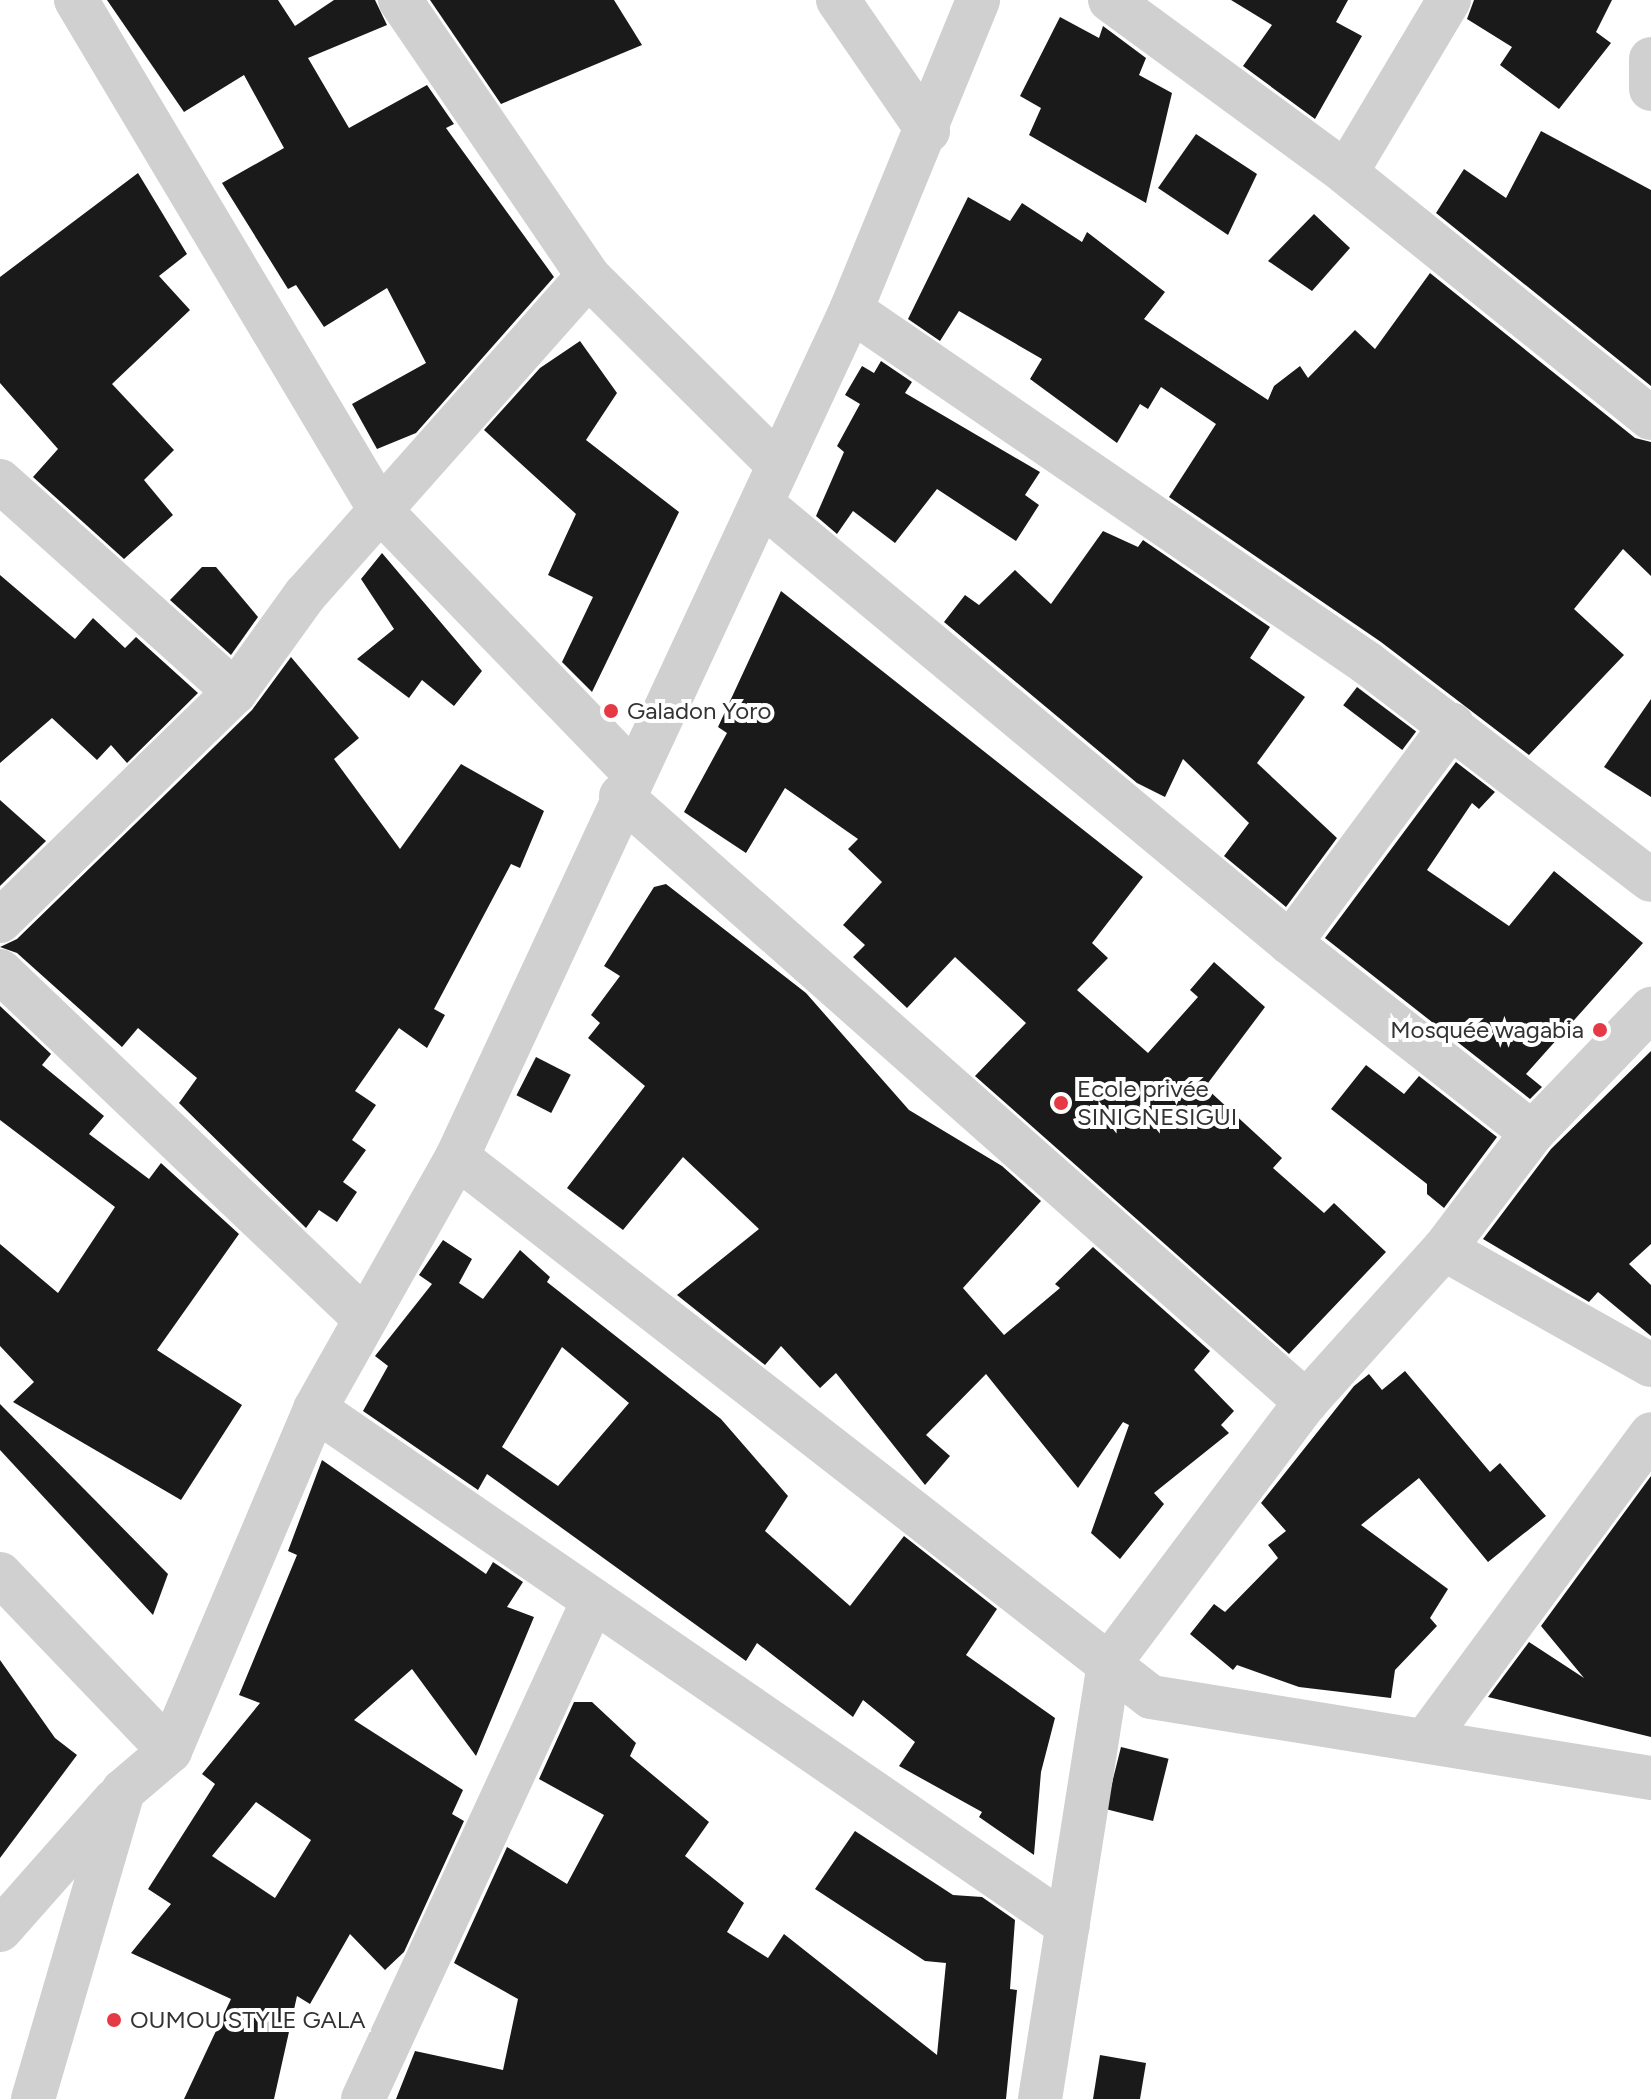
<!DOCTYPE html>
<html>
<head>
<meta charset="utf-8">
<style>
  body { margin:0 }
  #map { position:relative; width:1651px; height:2099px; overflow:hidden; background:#fff; font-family:Figtree,sans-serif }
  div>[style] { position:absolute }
  .building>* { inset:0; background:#1a1a1a; transform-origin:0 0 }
  .minor>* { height:44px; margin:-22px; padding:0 22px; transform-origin:22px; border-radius:22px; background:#d0d0d0 }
  .dots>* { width:22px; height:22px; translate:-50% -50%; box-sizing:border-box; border:4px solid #fff; border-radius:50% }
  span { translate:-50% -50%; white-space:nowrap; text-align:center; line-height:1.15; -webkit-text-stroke:8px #fff; paint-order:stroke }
  .poi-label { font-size:24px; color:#333 }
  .left { translate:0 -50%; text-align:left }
  .right { translate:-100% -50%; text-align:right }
</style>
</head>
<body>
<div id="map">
  <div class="building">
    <i style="clip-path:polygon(107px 0,278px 0,295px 26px,334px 0,375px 0,387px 25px,308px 58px,349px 128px,427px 85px,454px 124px,446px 128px,554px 277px,416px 433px,377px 449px,352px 404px,426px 363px,387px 288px,324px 327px,296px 285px,288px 289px,222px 183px,284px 148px,244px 75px,184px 112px)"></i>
    <i style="clip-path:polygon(430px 0,614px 0,642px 45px,501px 104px)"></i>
    <i style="clip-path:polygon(1231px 0,1348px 0,1336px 22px,1362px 36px,1315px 119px,1243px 66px,1272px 25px)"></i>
    <i style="clip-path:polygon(1474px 0,1612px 0,1596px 32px,1611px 43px,1559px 109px,1500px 65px,1512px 47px,1467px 19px)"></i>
    <i style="clip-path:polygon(1060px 17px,1099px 38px,1103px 26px,1146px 58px,1139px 75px,1172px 93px,1146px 203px,1029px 135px,1041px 108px,1020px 96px)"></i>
    <i style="clip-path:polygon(1541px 131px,1651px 190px,1651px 386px,1436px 213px,1464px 169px,1506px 198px)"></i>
    <i style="clip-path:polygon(1196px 134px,1257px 174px,1228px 235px,1158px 188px)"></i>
    <i style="clip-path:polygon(138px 173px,187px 254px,159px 276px,190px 310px,112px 384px,174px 450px,144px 480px,173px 515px,124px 559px,33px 477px,58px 449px,0 383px,0 277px)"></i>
    <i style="clip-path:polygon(968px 197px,1010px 221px,1022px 203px,1082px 242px,1087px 232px,1165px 292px,1144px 319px,1268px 400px,1274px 386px,1300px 366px,1308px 378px,1355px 330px,1375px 349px,1430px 273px,1635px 438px,1651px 442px,1651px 576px,1623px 549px,1574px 609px,1624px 655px,1529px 755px,1381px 642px,1169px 497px,1216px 424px,1161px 387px,1148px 409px,1140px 404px,1117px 443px,1030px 379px,1042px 359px,959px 311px,940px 341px,908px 319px)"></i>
    <i style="clip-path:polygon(1314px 214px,1350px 248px,1312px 291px,1268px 261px)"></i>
    <i style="clip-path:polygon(580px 341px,617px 393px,586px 440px,679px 512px,592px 692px,562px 662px,593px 597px,548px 575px,576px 514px,484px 430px,540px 368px)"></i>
    <i style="clip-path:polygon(881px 361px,912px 382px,905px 393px,1040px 472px,1025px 495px,1039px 505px,1016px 541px,937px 489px,895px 543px,853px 511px,837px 534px,816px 516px,844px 452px,837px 446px,860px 404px,845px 395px,862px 366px,874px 373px)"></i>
    <i style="clip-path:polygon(1103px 531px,1138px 547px,1143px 540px,1270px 627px,1250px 658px,1305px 697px,1257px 763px,1337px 838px,1286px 907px,1224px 856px,1249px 823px,1183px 759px,1165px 797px,1137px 783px,944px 622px,965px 595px,979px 605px,1015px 570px,1051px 604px)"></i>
    <i style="clip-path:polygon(382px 553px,482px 671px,454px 706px,422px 680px,409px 698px,357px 659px,394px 629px,361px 579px)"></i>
    <i style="clip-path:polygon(202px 567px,216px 567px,258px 617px,231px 655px,170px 600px)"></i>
    <i style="clip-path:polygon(0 575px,75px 639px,93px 618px,125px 648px,136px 637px,198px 693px,127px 763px,111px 745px,97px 760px,52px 718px,0 763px)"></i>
    <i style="clip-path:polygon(781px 591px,1143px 877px,1092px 943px,1108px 958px,1077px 990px,1148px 1053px,1198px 997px,1190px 990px,1214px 962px,1265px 1007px,1205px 1087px,1282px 1158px,1273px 1168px,1324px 1213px,1334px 1203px,1386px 1252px,1289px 1354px,975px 1076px,1026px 1023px,955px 957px,907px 1008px,853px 957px,865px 945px,843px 925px,882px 882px,848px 849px,858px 839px,785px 788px,746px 853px,684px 812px,727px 733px,718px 727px)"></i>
    <i style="clip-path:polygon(291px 657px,359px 738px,334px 759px,400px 849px,461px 764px,544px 811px,520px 868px,511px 864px,434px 1009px,445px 1015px,427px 1048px,399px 1028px,355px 1091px,376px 1105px,352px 1140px,366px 1150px,343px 1182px,357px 1192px,337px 1222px,319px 1210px,306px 1228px,179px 1103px,197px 1078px,138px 1028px,122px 1047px,17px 953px,0 947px,17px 939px,252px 710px)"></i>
    <i style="left:1357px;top:687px;width:74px;height:23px;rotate:37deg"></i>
    <i style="clip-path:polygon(1651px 699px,1651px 797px,1604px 767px)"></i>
    <i style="clip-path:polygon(1456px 762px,1495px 792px,1479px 809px,1472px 803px,1427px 870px,1509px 926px,1554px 871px,1643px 943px,1526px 1074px,1542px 1087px,1530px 1099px,1325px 938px)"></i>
    <i style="clip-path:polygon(0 800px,46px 841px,0 886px)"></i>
    <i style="clip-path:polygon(666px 884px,806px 993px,909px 1110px,1002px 1166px,1041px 1201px,963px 1288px,1004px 1335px,1060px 1288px,1055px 1284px,1093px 1247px,1210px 1351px,1194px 1370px,1234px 1411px,1221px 1425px,1229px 1433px,1154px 1493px,1164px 1504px,1120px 1559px,1091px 1533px,1129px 1425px,1123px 1422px,1078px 1488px,986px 1374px,926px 1435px,950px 1456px,925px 1485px,836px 1373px,820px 1388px,781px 1346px,765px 1365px,677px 1295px,759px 1229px,683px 1157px,623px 1230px,567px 1188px,645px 1086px,588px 1038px,600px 1023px,591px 1015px,620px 976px,604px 966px,654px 887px)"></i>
    <i style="clip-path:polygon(0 1006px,51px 1054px,42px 1065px,104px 1116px,89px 1134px,149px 1179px,161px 1163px,239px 1234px,157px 1350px,242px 1405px,181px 1500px,13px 1402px,34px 1382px,0 1346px,0 1244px,58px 1293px,115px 1207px,0 1120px)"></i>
    <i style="clip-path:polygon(1651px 1051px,1651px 1244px,1629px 1264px,1651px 1285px,1651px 1336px,1598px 1292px,1589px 1302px,1483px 1239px,1551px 1149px)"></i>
    <i style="left:536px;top:1057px;width:39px;height:43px;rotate:27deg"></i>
    <i style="clip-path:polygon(1366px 1065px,1404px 1094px,1419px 1076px,1497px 1137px,1444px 1208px,1427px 1194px,1427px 1184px,1331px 1109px)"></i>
    <i style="clip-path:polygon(evenodd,443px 1240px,472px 1259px,459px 1283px,483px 1299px,520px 1250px,550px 1277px,547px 1282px,721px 1419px,788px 1496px,765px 1531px,850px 1606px,904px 1536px,997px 1609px,966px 1655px,1055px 1718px,1041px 1772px,1034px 1855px,979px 1817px,982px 1812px,899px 1766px,915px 1742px,863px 1700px,853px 1717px,757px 1643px,746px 1661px,487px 1474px,478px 1490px,363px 1411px,388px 1366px,375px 1356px,432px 1284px,419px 1275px,443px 1240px,562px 1347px,629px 1403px,558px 1486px,502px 1447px,562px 1347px)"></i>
    <i style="clip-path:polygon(1405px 1371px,1490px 1472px,1500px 1463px,1546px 1516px,1488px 1562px,1419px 1478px,1361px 1525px,1448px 1589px,1430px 1618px,1437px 1626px,1395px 1670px,1391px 1698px,1299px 1687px,1237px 1665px,1233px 1670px,1190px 1634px,1214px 1604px,1225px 1612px,1278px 1558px,1268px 1545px,1286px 1531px,1261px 1503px,1354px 1386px,1369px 1374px,1382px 1390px)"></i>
    <i style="clip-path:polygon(0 1404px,168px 1574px,153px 1615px,0 1450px)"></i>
    <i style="clip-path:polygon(evenodd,322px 1460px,486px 1574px,493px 1562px,523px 1582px,507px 1607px,534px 1617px,476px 1756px,412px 1669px,354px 1720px,463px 1790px,452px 1814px,464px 1821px,404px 1952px,385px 1970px,350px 1934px,310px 2004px,297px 1996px,274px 2099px,184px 2099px,231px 1999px,131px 1953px,171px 1904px,148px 1889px,215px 1784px,202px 1774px,260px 1703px,239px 1695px,297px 1555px,288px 1551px,322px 1460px,256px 1802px,311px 1840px,275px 1898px,212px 1856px,256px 1802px)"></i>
    <i style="clip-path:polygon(1651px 1476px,1651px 1737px,1488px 1697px,1529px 1642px,1584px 1678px,1541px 1626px)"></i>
    <i style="clip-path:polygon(0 1660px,55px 1738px,77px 1755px,0 1858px)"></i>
    <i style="clip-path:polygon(574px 1702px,592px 1702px,636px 1743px,630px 1756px,709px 1822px,685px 1856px,744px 1903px,727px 1932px,768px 1958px,784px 1934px,937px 2055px,946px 1963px,925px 1961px,815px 1889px,855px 1831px,953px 1895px,982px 1897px,1015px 1920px,1010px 1989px,1017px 1990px,1006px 2099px,396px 2099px,415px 2051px,503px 2070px,518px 1999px,454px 1963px,507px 1847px,567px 1884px,604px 1815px,539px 1779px)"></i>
    <i style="left:1121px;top:1747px;width:49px;height:64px;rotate:14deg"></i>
    <i style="clip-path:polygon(1100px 2055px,1146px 2063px,1140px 2099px,1093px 2099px)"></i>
  </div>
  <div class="minor">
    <i style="left:76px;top:0;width:594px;rotate:59.2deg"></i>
    <i style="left:380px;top:510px;width:364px;rotate:46deg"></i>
    <i style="left:400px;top:0;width:334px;rotate:55.7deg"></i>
    <i style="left:588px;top:276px;width:264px;rotate:44.8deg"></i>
    <i style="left:838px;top:0;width:159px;rotate:55.5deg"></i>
    <i style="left:1110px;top:0;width:293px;rotate:36.2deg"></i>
    <i style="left:1449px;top:0;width:201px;rotate:120.8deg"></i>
    <i style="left:1346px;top:173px;width:391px;rotate:38.8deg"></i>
    <i style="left:1651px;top:59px;width:30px;rotate:90deg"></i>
    <i style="left:851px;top:310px;width:625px;rotate:34.38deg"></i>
    <i style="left:1367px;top:663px;width:357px;rotate:37.4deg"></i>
    <i style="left:0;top:481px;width:316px;rotate:41.9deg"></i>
    <i style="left:762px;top:504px;width:687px;rotate:39.74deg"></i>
    <i style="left:1290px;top:943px;width:272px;rotate:-53.4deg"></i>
    <i style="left:621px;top:796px;width:915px;rotate:41.5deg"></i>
    <i style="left:0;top:921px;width:328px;rotate:-44.3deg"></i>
    <i style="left:235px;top:692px;width:120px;rotate:-54.2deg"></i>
    <i style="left:305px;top:595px;width:426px;rotate:-48.4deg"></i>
    <i style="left:1290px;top:943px;width:308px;rotate:38.1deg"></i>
    <i style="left:0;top:971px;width:503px;rotate:43.63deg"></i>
    <i style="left:457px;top:1157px;width:879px;rotate:37.89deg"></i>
    <i style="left:1151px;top:1697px;width:507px;rotate:9.2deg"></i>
    <i style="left:1444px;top:1249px;width:237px;rotate:29.3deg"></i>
    <i style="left:315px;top:1409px;width:913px;rotate:34.47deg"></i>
    <i style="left:0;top:1574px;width:245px;rotate:46.2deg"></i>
    <i style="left:1425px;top:1741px;width:381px;rotate:-53.6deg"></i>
    <i style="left:0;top:1930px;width:174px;rotate:-48.5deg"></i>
    <i style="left:33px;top:2099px;width:321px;rotate:-73.7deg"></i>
    <i style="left:123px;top:1791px;width:62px;rotate:-40.4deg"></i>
    <i style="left:170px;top:1751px;width:371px;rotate:-67deg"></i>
    <i style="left:315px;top:1409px;width:289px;rotate:-60.6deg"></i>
    <i style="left:457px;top:1157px;width:934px;rotate:-65.05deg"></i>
    <i style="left:851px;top:310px;width:335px;rotate:-67.7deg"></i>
    <i style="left:363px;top:2099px;width:549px;rotate:-65.21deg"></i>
    <i style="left:1040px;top:2099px;width:440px;rotate:-81deg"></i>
    <i style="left:1109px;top:1664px;width:328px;rotate:-53.1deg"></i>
    <i style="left:1306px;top:1402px;width:206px;rotate:-48deg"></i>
    <i style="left:1444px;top:1249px;width:146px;rotate:-52.8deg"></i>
    <i style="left:1532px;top:1133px;width:172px;rotate:-46.2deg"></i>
  </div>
  <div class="dots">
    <i style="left:611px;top:711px;background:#e63946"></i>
    <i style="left:1600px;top:1030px;background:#e63946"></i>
    <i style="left:1061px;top:1103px;background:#e63946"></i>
    <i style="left:114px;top:2020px;background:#e63946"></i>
  </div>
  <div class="poi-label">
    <span class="left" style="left:627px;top:711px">Galadon Yoro</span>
    <span class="right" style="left:1584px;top:1030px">Mosquée wagabia</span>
    <span class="left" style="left:1077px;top:1103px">Ecole privée<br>SINIGNESIGUI</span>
    <span class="left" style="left:130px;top:2020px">OUMOU STYLE GALA</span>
  </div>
</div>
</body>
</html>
